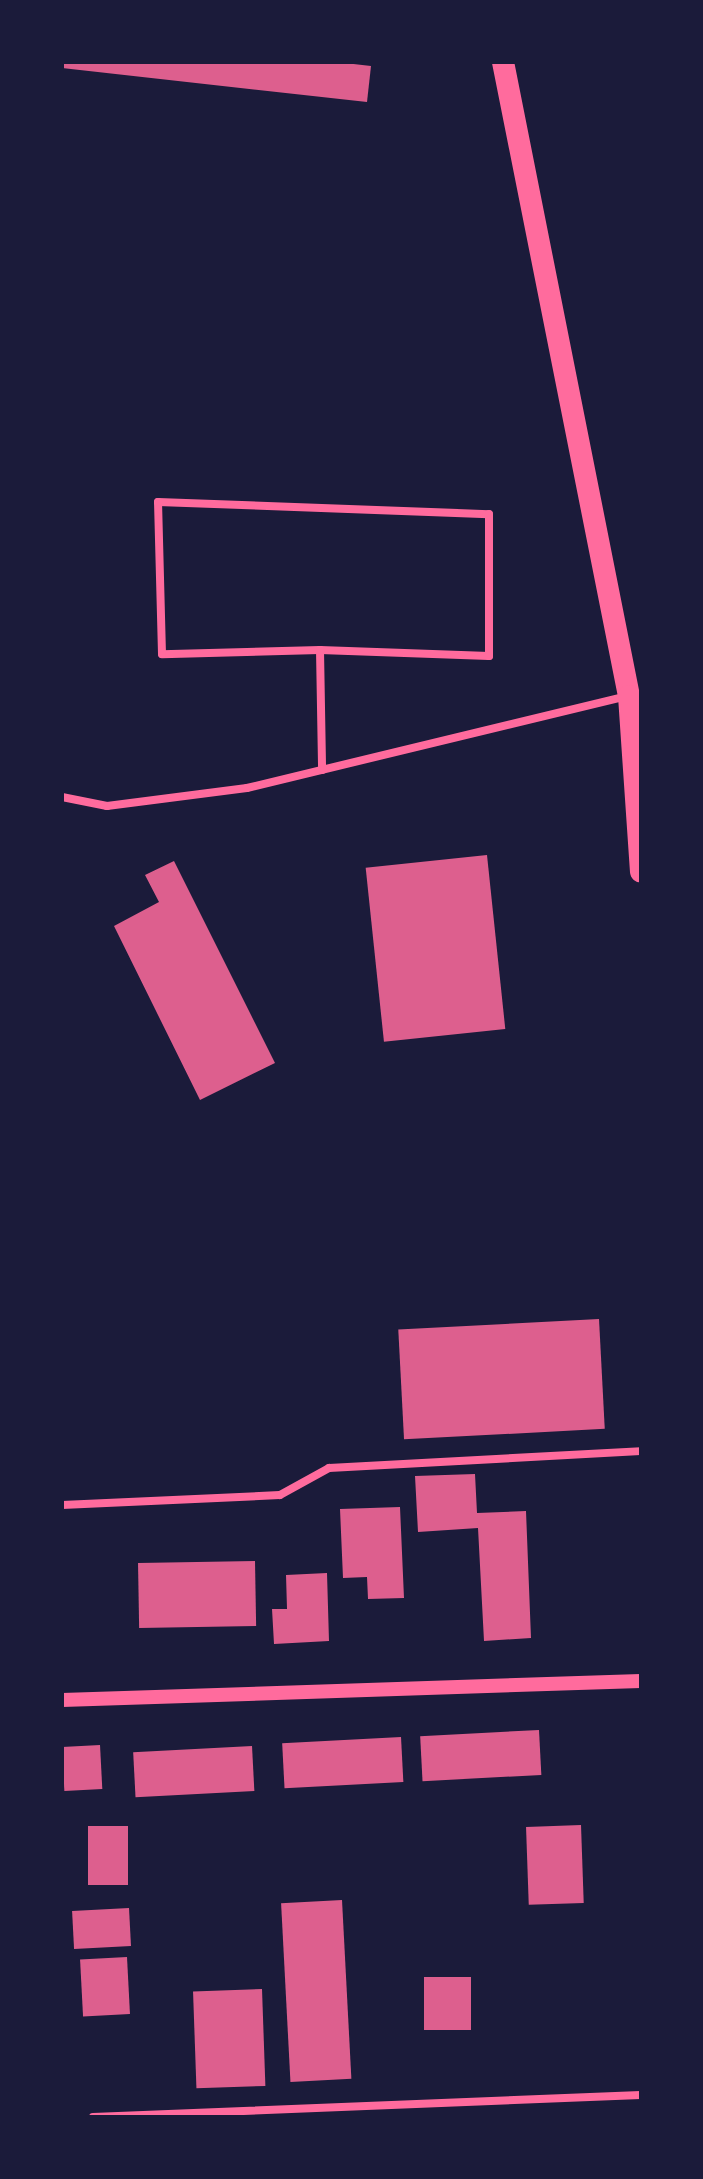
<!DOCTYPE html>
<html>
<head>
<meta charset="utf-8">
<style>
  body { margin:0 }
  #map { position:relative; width:703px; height:2179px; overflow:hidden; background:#1b1b3a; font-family:Barlow,sans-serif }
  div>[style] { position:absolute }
  .building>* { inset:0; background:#dd5f8e; transform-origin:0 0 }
  .minor>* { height:8px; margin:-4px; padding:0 4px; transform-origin:4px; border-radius:4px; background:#ff6b9d }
  .tertiary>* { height:14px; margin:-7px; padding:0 7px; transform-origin:7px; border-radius:7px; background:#ff6b9d }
  .trunk>* { height:22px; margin:-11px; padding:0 11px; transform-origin:11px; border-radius:11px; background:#ff6b9d }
  span { translate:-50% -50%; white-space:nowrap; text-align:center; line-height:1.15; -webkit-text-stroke:6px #1b1b3a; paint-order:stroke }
  .frame { position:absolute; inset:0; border:64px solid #1b1b3a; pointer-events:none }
</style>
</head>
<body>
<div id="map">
  <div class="building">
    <i style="clip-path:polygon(62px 62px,336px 62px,371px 66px,367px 102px,62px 68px)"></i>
    <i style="left:487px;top:855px;width:175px;height:122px;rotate:84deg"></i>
    <i style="clip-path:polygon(174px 861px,275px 1063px,200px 1100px,114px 926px,159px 902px,145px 875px)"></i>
    <i style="left:599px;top:1319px;width:110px;height:201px;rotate:87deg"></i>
    <i style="clip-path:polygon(475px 1474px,477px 1513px,526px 1511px,531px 1638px,484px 1641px,478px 1528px,418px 1532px,415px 1476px)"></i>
    <i style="clip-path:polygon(400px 1507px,404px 1598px,368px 1599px,367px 1577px,343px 1578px,340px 1509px)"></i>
    <i style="left:255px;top:1561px;width:65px;height:117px;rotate:89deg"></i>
    <i style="clip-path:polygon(327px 1573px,329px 1641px,274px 1644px,272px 1609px,287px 1609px,286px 1575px)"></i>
    <i style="left:539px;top:1730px;width:45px;height:119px;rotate:87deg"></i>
    <i style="left:401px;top:1737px;width:45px;height:119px;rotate:87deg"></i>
    <i style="left:100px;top:1745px;width:44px;height:38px;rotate:87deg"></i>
    <i style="left:252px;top:1746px;width:45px;height:119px;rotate:87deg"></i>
    <i style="left:581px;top:1825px;width:78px;height:55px;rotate:88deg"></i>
    <i style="left:88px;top:1826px;width:40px;height:59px"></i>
    <i style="left:342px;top:1900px;width:179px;height:61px;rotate:87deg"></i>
    <i style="left:129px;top:1908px;width:38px;height:57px;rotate:87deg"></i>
    <i style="left:127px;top:1957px;width:57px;height:47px;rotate:87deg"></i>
    <i style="left:424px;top:1977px;width:47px;height:53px"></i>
    <i style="left:262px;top:1989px;width:97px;height:69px;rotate:88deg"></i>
  </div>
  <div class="minor">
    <i style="left:158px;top:502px;width:331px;rotate:2.1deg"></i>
    <i style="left:489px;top:514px;width:142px;rotate:90deg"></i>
    <i style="left:489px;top:656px;width:169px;rotate:-178deg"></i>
    <i style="left:320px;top:650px;width:158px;rotate:178.5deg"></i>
    <i style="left:162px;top:654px;width:152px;rotate:-91.5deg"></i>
    <i style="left:320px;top:650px;width:120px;rotate:89deg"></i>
    <i style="left:62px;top:797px;width:46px;rotate:11.3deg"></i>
    <i style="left:107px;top:806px;width:141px;rotate:-7.3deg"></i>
    <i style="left:247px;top:788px;width:392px;rotate:-13.6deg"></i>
    <i style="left:62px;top:1505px;width:218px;rotate:-2.6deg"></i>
    <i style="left:280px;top:1495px;width:56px;rotate:-28.9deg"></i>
    <i style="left:329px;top:1468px;width:312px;rotate:-3.1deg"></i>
    <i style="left:93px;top:2117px;width:548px;rotate:-2.3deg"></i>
  </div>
  <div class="tertiary">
    <i style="left:62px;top:1700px;width:579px;rotate:-1.88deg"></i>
  </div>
  <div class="trunk">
    <i style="left:503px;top:62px;width:646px;rotate:78.76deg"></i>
    <i style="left:629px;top:696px;width:176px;rotate:86.1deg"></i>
  </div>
  <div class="frame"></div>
</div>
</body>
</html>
